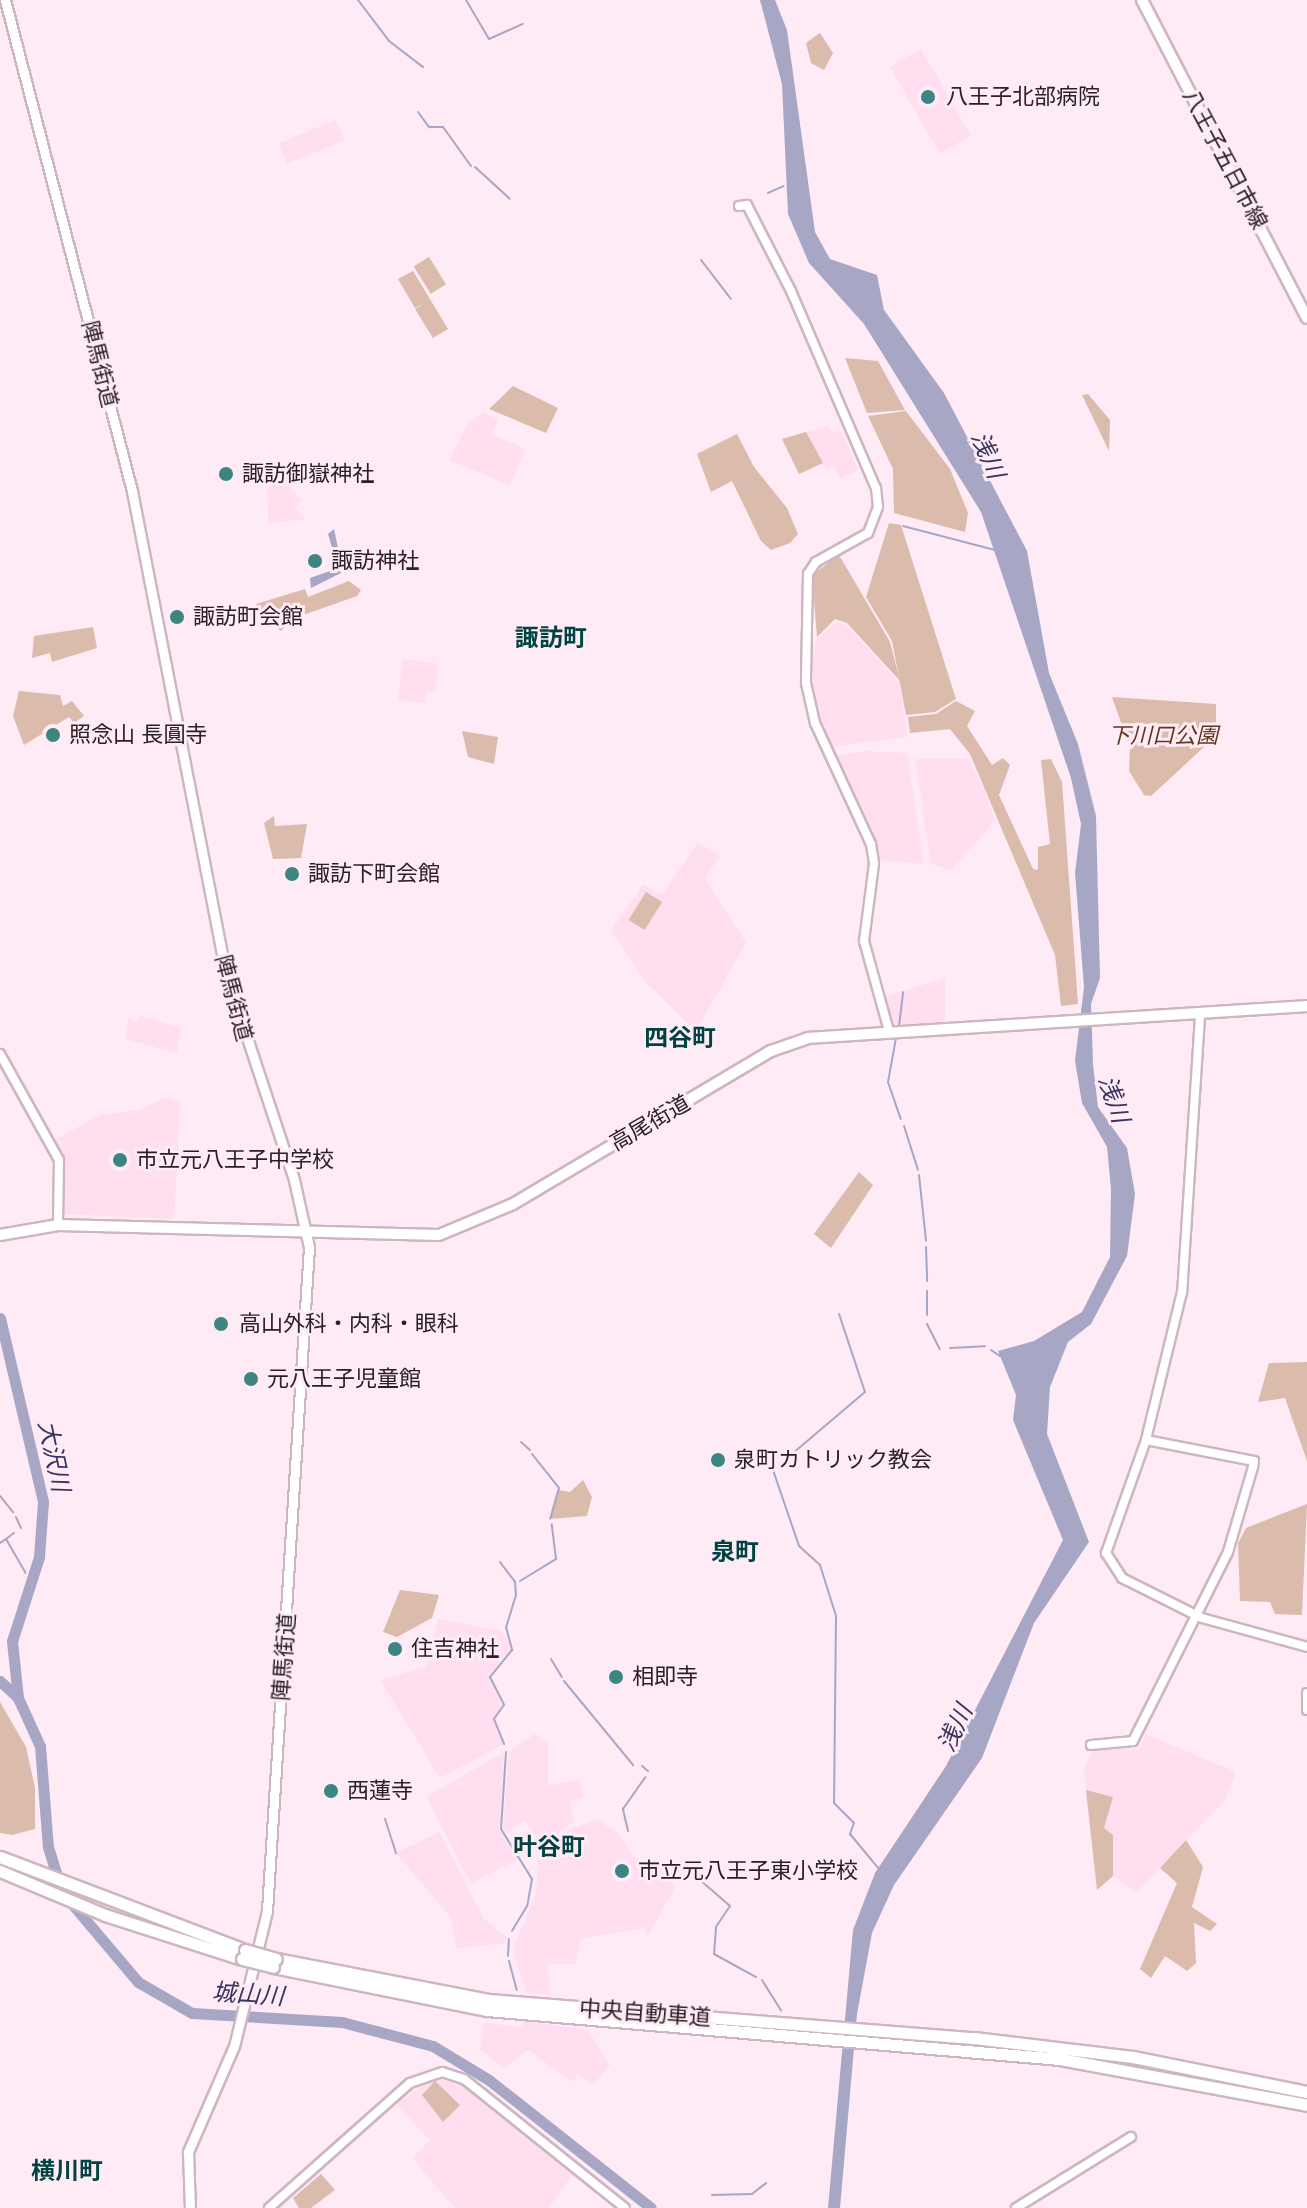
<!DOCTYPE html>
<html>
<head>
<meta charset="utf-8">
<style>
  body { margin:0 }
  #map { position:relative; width:1307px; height:2208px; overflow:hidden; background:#feebf5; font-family:"Libre Baskerville","Noto Sans JP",serif }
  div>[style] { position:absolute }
  .built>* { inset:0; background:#ffdfef; transform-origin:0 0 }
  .green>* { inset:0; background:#dabbac; transform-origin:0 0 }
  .water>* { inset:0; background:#a7a7c5 }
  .stream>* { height:2px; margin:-1px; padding:0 1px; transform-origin:1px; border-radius:1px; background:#a7a7c5 }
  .river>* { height:11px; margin:-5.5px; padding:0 5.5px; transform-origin:5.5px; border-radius:5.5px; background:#a7a7c5 }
  .roads { filter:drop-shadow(2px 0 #cdb6c2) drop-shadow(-2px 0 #cdb6c2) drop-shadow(0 2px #cdb6c2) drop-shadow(0 -2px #cdb6c2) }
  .tertiary>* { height:8px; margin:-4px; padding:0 4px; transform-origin:4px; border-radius:4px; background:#fff }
  .secondary>* { height:9px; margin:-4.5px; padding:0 4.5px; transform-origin:4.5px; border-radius:4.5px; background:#fff }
  .primary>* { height:10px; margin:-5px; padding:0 5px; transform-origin:5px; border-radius:5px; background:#fff }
  .motorway>* { height:11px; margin:-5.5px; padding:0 5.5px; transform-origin:5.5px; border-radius:5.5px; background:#fff }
  .bridges { filter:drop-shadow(2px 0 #cdb6c2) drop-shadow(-2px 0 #cdb6c2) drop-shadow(0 2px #cdb6c2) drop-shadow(0 -2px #cdb6c2) }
  .motorway-bridge>* { height:11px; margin:-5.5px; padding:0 5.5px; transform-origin:5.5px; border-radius:5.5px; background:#fff }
  .dots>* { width:22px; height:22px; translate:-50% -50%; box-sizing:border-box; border:4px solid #feebf5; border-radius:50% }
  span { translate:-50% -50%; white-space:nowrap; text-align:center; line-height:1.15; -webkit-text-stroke:6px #feebf5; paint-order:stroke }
  .poi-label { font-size:22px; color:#292125 }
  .left { translate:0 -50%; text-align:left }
  .street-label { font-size:22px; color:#292125 }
  .park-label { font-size:22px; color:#62361e; font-style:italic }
  .water-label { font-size:24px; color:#37355f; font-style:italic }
  .neighbourhood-label { font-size:24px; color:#004342; font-weight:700 }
</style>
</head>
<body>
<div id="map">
  <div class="built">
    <i style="left:921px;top:49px;width:100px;height:36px;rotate:60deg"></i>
    <i style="left:336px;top:120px;width:22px;height:62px;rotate:68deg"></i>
    <i style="clip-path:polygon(483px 412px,498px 420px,492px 434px,525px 449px,510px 485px,449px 460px,467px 425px)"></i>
    <i style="clip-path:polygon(828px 426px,832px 433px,841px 430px,858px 470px,840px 479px,835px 466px,826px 470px,806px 432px)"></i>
    <i style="clip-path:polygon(267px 459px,302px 501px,295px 507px,305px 519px,268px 523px)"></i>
    <i style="clip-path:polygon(836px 622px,846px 625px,900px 684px,907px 737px,830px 747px,809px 684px,816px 640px)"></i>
    <i style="clip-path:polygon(403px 659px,439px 664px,435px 693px,427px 692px,425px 703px,398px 700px)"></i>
    <i style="clip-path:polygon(867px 751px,907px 753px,924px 864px,878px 860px,836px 755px)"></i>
    <i style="clip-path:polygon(915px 759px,969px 759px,984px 789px,995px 821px,951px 870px,931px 864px)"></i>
    <i style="clip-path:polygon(698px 842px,720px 856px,705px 878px,746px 943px,696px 1031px,647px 984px,611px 931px,643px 884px,662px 895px)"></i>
    <i style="clip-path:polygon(945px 978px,945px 1023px,893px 1025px,884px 997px)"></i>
    <i style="clip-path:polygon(140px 1016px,181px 1028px,177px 1053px,125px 1039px,128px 1019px,137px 1022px)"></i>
    <i style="clip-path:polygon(165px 1097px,180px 1102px,174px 1219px,63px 1214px,64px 1170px,56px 1139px,100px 1115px,140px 1110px)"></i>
    <i style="clip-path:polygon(438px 1619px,501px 1631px,512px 1648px,490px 1678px,504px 1705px,494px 1719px,504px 1744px,440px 1778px,380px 1680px,426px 1667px)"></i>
    <i style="clip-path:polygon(535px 1734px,548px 1744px,548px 1785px,579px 1780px,584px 1798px,570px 1801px,574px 1821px,543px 1845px,524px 1820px,506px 1834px,503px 1829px,509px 1751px)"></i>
    <i style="clip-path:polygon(1145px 1734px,1236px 1772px,1225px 1800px,1136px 1892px,1113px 1876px,1112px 1835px,1104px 1828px,1113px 1797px,1086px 1790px,1084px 1767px,1094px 1748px,1140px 1749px)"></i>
    <i style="clip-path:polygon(504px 1752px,499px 1830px,519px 1859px,471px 1883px,426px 1797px)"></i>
    <i style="clip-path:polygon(597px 1819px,620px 1835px,633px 1856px,669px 1870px,675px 1887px,647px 1938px,645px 1928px,581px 1938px,576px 1964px,547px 1964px,551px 1995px,526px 1992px,513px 1949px,536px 1894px,538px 1859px,570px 1829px)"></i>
    <i style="clip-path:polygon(439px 1832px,484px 1919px,507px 1937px,506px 1943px,456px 1948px,451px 1918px,396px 1853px)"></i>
    <i style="clip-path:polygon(524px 2021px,588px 2030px,610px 2065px,593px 2085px,578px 2074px,572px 2082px,528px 2050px,504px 2068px,480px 2050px,484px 2023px,522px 2027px)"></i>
    <i style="clip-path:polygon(434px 2078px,461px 2084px,572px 2175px,549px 2208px,456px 2208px,430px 2180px,413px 2158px,430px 2140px,396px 2104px)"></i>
  </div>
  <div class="green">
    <i style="clip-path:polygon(820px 33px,833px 53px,824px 70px,811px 63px,806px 43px)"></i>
    <i style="left:429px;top:257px;width:32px;height:18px;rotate:58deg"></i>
    <i style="clip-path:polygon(413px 271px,448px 329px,433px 338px,415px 309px,426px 302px,415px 308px,398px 279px)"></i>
    <i style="clip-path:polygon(845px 358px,878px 361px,905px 410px,867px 413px)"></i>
    <i style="clip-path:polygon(513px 386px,558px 408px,546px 433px,489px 409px)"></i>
    <i style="clip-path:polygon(1088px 394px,1110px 420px,1109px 451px,1082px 395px)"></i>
    <i style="clip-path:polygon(906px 411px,950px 469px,968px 513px,965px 532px,894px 513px,893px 469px,868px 416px)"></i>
    <i style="clip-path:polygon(806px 432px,823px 463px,799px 474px,782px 439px)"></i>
    <i style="clip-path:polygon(737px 434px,754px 467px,787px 508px,798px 534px,790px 543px,771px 550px,761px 541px,732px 481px,711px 492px,697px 454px)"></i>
    <i style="clip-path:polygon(889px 523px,901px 525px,956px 699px,935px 712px,906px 715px,892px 641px,866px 597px)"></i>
    <i style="clip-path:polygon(839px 555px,890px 642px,900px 681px,847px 623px,835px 619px,817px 637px,812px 575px)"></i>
    <i style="clip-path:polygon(349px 581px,361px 590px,357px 596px,292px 619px,281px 631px,259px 614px,256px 604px,305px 589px,308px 597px)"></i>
    <i style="clip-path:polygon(93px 627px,97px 648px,52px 662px,50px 653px,32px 658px,34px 636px)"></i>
    <i style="clip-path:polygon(19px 691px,60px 695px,63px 706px,72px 701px,84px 716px,74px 723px,69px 717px,24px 745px,13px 716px)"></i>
    <i style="clip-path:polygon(1112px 697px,1216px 704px,1216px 736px,1151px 796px,1144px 795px,1129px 771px,1130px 748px)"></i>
    <i style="clip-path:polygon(956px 701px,975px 711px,967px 726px,992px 765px,1003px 758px,1010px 765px,999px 795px,1033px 869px,1038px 870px,1038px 847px,1050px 844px,1041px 760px,1051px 759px,1062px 782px,1078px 1004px,1061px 1006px,1055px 955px,970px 754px,950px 729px,910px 733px,908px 717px,936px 714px)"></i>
    <i style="clip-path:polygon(462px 731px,498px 737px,494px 764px,468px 757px)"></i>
    <i style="clip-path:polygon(274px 816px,275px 826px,307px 824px,301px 858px,273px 859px,264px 823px)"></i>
    <i style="left:646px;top:892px;width:19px;height:33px;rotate:32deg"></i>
    <i style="clip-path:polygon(859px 1172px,873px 1185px,831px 1248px,814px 1234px)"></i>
    <i style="clip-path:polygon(1307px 1362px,1307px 1461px,1285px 1398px,1258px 1402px,1269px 1363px)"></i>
    <i style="clip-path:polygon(583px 1480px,592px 1497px,587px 1516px,550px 1519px,558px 1490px,570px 1492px)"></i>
    <i style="clip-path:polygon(1307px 1504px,1302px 1615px,1275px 1614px,1270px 1602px,1240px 1601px,1238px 1543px,1246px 1528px)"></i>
    <i style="clip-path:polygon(400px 1590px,439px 1595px,432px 1618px,397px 1637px,383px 1632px)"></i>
    <i style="clip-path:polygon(0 1702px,26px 1747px,35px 1788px,35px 1829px,12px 1835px,0 1833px)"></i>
    <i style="clip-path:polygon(1086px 1790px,1113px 1797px,1104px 1828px,1113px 1835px,1113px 1876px,1097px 1890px)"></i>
    <i style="clip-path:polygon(1186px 1840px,1203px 1867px,1192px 1907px,1217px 1924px,1210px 1931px,1194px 1923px,1196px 1963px,1187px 1971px,1165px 1956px,1151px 1978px,1140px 1969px,1177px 1883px,1160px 1868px)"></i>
    <i style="clip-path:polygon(435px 2081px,460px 2105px,443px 2122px,422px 2095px)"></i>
    <i style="clip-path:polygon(321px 2174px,335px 2190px,311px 2208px,299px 2208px,293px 2198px)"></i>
  </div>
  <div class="water">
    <i style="clip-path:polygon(760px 0,775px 0,787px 30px,815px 232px,830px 259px,877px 275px,884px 310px,944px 393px,1027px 551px,1049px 673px,1078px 744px,1096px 816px,1100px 978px,1091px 1004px,1093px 1064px,1098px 1107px,1127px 1148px,1135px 1194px,1127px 1256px,1091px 1324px,1068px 1342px,1050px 1387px,1047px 1434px,1089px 1542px,1034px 1623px,982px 1758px,894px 1885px,872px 1933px,857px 2014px,840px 2208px,828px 2208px,853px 1930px,875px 1873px,946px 1766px,1063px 1540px,1013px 1420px,1016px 1395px,998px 1351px,1034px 1341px,1082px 1312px,1110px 1257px,1111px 1189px,1107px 1147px,1082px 1103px,1075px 1061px,1084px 987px,1075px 873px,1081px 824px,1071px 778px,981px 512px,864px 324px,809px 263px,788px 214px,782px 84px)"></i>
    <i style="clip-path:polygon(334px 529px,343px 572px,311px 588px,310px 578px,330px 571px,336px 561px,328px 534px)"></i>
  </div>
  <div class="stream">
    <i style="left:358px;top:0;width:51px;rotate:52.9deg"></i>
    <i style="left:389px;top:41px;width:43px;rotate:37.4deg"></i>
    <i style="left:466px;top:0;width:45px;rotate:59.5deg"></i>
    <i style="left:489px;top:39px;width:37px;rotate:-24deg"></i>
    <i style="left:418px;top:112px;width:19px;rotate:54deg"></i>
    <i style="left:429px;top:127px;width:14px"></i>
    <i style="left:443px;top:127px;width:48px;rotate:54.3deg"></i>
    <i style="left:475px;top:167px;width:47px;rotate:42.4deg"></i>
    <i style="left:768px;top:193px;width:17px;rotate:-24deg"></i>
    <i style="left:701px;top:260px;width:49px;rotate:52.4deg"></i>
    <i style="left:903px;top:526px;width:99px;rotate:14.6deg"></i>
    <i style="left:899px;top:1026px;width:34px;rotate:-83deg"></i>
    <i style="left:896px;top:1038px;width:45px;rotate:100.3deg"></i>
    <i style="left:888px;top:1082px;width:39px;rotate:71deg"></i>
    <i style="left:904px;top:1126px;width:46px;rotate:72.3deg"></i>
    <i style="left:919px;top:1175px;width:66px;rotate:83.9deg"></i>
    <i style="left:926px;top:1247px;width:34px;rotate:88deg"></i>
    <i style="left:927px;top:1291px;width:24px;rotate:90deg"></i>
    <i style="left:839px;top:1314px;width:82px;rotate:71.6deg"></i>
    <i style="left:865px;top:1392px;width:121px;rotate:139.7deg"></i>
    <i style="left:773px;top:1470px;width:80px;rotate:71.1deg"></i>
    <i style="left:799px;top:1546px;width:28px;rotate:42deg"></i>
    <i style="left:820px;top:1565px;width:53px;rotate:72.6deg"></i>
    <i style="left:836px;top:1616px;width:187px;rotate:90.6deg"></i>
    <i style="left:834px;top:1803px;width:28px;rotate:45deg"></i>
    <i style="left:854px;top:1823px;width:12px;rotate:110deg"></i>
    <i style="left:850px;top:1834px;width:45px;rotate:50.4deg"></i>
    <i style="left:927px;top:1324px;width:28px;rotate:63deg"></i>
    <i style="left:950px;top:1348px;width:35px;rotate:-3deg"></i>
    <i style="left:991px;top:1350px;width:11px;rotate:34deg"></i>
    <i style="left:521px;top:1442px;width:12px;rotate:42deg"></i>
    <i style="left:532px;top:1454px;width:43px;rotate:51.5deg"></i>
    <i style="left:559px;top:1488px;width:32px;rotate:106deg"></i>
    <i style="left:0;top:1496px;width:21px;rotate:51deg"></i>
    <i style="left:16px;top:1517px;width:12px;rotate:66deg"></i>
    <i style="left:6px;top:1539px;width:10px;rotate:-37deg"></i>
    <i style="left:0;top:1543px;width:7px;rotate:-34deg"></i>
    <i style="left:6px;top:1539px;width:39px;rotate:60deg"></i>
    <i style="left:500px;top:1562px;width:25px;rotate:53deg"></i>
    <i style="left:515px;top:1582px;width:13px;rotate:86deg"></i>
    <i style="left:516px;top:1595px;width:34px;rotate:107deg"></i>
    <i style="left:506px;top:1627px;width:24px;rotate:75deg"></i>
    <i style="left:512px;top:1650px;width:35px;rotate:129deg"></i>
    <i style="left:490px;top:1677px;width:31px;rotate:63deg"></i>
    <i style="left:504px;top:1705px;width:17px;rotate:126deg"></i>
    <i style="left:494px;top:1719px;width:27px;rotate:68deg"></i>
    <i style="left:31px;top:1576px;width:4px;rotate:45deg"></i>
    <i style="left:520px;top:1581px;width:42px;rotate:-31.4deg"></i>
    <i style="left:556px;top:1559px;width:35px;rotate:-97deg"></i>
    <i style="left:551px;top:1659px;width:21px;rotate:59deg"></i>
    <i style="left:564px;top:1681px;width:109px;rotate:50.6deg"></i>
    <i style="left:506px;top:1752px;width:77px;rotate:93.7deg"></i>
    <i style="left:501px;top:1829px;width:59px;rotate:58.2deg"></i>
    <i style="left:532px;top:1879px;width:27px;rotate:100deg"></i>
    <i style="left:527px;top:1906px;width:29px;rotate:121deg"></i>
    <i style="left:642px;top:1766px;width:8px;rotate:40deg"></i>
    <i style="left:385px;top:1819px;width:36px;rotate:72deg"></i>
    <i style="left:628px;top:1831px;width:23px;rotate:-103deg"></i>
    <i style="left:623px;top:1809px;width:39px;rotate:-55deg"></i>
    <i style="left:692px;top:1873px;width:50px;rotate:41deg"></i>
    <i style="left:730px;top:1906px;width:25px;rotate:124deg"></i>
    <i style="left:716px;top:1927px;width:27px;rotate:94deg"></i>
    <i style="left:714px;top:1954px;width:48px;rotate:28.7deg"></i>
    <i style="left:508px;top:1956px;width:17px;rotate:-87deg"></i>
    <i style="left:509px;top:1961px;width:30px;rotate:75deg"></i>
    <i style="left:762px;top:1980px;width:36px;rotate:58deg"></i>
    <i style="left:712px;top:2195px;width:40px;rotate:-1.4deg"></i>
    <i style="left:752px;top:2194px;width:18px;rotate:-38deg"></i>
  </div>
  <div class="river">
    <i style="left:0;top:1318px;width:189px;rotate:76.8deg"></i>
    <i style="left:43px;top:1502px;width:55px;rotate:94.2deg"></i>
    <i style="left:39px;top:1557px;width:88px;rotate:107.8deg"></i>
    <i style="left:12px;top:1641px;width:57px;rotate:84deg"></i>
    <i style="left:0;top:1681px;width:25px;rotate:43deg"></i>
    <i style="left:18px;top:1698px;width:53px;rotate:65.4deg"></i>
    <i style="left:40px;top:1746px;width:101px;rotate:85.5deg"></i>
    <i style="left:48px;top:1847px;width:47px;rotate:72.7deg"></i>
    <i style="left:62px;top:1892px;width:118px;rotate:49.8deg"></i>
    <i style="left:138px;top:1982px;width:62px;rotate:29.9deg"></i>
    <i style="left:192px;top:2013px;width:150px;rotate:3.4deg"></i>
    <i style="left:342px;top:2022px;width:94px;rotate:14.8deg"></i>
    <i style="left:433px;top:2046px;width:66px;rotate:31.3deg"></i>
    <i style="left:489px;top:2080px;width:206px;rotate:38.3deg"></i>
  </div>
  <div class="roads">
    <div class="tertiary">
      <i style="left:739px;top:206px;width:8px;rotate:-7deg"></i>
      <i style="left:747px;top:205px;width:97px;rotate:62.9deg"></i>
      <i style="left:791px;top:291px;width:215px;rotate:66.7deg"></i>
      <i style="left:876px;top:488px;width:19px;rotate:84deg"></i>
      <i style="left:878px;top:507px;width:28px;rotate:111deg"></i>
      <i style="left:868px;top:533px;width:60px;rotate:150.9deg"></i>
      <i style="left:816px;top:562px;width:14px;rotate:124deg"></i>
      <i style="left:808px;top:574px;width:109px;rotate:91.1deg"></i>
      <i style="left:806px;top:683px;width:41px;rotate:77.3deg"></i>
      <i style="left:815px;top:723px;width:133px;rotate:65.2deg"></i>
      <i style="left:871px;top:844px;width:20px;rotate:81deg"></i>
      <i style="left:874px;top:864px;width:78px;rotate:97.4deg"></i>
      <i style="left:864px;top:941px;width:93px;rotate:74.5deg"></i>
      <i style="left:1200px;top:1016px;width:277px;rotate:93.7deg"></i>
      <i style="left:1182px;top:1292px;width:152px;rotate:103.7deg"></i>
      <i style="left:1146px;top:1440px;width:120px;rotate:109.5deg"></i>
      <i style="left:1106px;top:1553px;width:30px;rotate:57deg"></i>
      <i style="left:1122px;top:1578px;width:89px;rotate:26.6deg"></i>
      <i style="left:1202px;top:1618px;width:109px;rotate:15.4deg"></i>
      <i style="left:0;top:1054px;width:121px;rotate:60.9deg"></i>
      <i style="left:59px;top:1160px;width:65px;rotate:90.9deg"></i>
      <i style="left:1307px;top:1693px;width:17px;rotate:90deg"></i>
      <i style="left:1091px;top:1745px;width:42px;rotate:-5.4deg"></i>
      <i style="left:1133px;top:1741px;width:212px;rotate:-63.3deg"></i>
      <i style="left:1228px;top:1552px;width:89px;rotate:-73.6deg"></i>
      <i style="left:1253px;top:1467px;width:6px;rotate:-81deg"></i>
      <i style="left:1254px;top:1461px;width:110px;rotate:-169deg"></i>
      <i style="left:269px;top:2208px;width:188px;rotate:-41.6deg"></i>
      <i style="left:410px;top:2083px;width:34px;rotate:-19deg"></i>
      <i style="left:442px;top:2072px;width:23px;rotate:18deg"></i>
      <i style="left:464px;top:2079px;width:206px;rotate:38.7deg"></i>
      <i style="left:1016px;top:2208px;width:135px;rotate:-31.7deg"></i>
    </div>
    <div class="secondary">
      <i style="left:5px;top:0;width:507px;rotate:75.5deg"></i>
      <i style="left:132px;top:491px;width:489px;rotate:79deg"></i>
      <i style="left:225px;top:971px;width:220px;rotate:71.7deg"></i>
      <i style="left:294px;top:1180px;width:69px;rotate:77.4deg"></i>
      <i style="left:309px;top:1247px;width:665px;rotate:93.62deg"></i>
      <i style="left:267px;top:1911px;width:139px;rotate:103.7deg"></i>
      <i style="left:234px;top:2046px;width:116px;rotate:113.5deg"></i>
      <i style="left:188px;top:2152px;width:56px;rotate:88deg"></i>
    </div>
    <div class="primary">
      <i style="left:1142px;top:0;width:358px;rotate:62.6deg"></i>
      <i style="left:0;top:1235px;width:59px;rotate:-9.8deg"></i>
      <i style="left:58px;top:1225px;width:381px;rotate:1.5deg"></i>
      <i style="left:439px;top:1235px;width:80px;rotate:-22.7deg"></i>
      <i style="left:513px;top:1204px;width:300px;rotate:-30.7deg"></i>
      <i style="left:771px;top:1051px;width:39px;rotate:-19deg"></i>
      <i style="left:808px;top:1038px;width:500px;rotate:-3.67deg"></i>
    </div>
    <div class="motorway">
      <i style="left:0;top:1857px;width:262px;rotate:20.8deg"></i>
      <i style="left:0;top:1871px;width:114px;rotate:22.7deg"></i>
      <i style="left:105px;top:1915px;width:144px;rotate:17.8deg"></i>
      <i style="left:276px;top:1959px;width:216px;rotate:10.9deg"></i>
      <i style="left:488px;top:2000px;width:487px;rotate:4.5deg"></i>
      <i style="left:974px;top:2038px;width:160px;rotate:6.8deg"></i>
      <i style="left:1133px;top:2057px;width:177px;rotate:11.4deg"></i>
      <i style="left:273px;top:1967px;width:218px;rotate:11.4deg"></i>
      <i style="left:487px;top:2010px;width:575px;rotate:4.89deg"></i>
      <i style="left:1060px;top:2059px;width:251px;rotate:10.5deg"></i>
    </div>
  </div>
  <div class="bridges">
    <div class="motorway-bridge">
      <i style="left:245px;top:1950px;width:32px;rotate:16deg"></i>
      <i style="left:242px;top:1959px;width:32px;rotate:14deg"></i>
    </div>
  </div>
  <div class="dots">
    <i style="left:928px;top:97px;background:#3d8583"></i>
    <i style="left:226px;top:474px;background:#3d8583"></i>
    <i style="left:315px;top:561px;background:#3d8583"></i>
    <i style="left:177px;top:617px;background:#3d8583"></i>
    <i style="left:53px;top:735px;background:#3d8583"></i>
    <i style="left:292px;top:874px;background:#3d8583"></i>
    <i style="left:120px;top:1160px;background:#3d8583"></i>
    <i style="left:221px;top:1324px;background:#3d8583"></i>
    <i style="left:251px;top:1379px;background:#3d8583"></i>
    <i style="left:718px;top:1460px;background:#3d8583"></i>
    <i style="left:395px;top:1649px;background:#3d8583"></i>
    <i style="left:616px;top:1677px;background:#3d8583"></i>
    <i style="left:331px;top:1791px;background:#3d8583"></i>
    <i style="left:622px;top:1871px;background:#3d8583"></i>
  </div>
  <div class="poi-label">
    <span class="left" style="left:946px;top:97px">八王子北部病院</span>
    <span class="left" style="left:242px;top:474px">諏訪御嶽神社</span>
    <span class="left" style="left:331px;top:561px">諏訪神社</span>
    <span class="left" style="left:193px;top:617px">諏訪町会館</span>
    <span class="left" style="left:69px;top:735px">照念山 長圓寺</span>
    <span class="left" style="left:308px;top:874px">諏訪下町会館</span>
    <span class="left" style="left:136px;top:1160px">市立元八王子中学校</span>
    <span class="left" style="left:239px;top:1324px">高山外科・内科・眼科</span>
    <span class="left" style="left:267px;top:1379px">元八王子児童館</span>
    <span class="left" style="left:734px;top:1460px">泉町カトリック教会</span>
    <span class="left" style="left:411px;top:1649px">住吉神社</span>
    <span class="left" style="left:632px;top:1677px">相即寺</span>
    <span class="left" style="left:347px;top:1791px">西蓮寺</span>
    <span class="left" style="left:638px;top:1871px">市立元八王子東小学校</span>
  </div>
  <div class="street-label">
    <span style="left:1225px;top:159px;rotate:62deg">八王子五日市線</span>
    <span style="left:100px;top:364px;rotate:76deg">陣馬街道</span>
    <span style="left:234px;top:998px;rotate:75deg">陣馬街道</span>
    <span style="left:650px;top:1123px;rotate:-30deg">高尾街道</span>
    <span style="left:284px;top:1657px;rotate:-86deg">陣馬街道</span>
    <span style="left:645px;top:2013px;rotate:4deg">中央自動車道</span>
  </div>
  <div class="park-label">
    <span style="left:1163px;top:736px">下川口公園</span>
  </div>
  <div class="water-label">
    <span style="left:988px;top:455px;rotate:67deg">浅川</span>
    <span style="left:1114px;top:1099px;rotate:71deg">浅川</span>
    <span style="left:54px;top:1456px;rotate:78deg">大沢川</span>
    <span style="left:955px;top:1728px;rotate:-65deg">浅川</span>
    <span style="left:248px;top:1994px;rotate:4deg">城山川</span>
  </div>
  <div class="neighbourhood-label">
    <span style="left:551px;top:638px">諏訪町</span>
    <span style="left:680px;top:1038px">四谷町</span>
    <span style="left:735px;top:1552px">泉町</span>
    <span style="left:549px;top:1847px">叶谷町</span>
    <span style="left:67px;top:2171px">横川町</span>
  </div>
</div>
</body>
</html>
